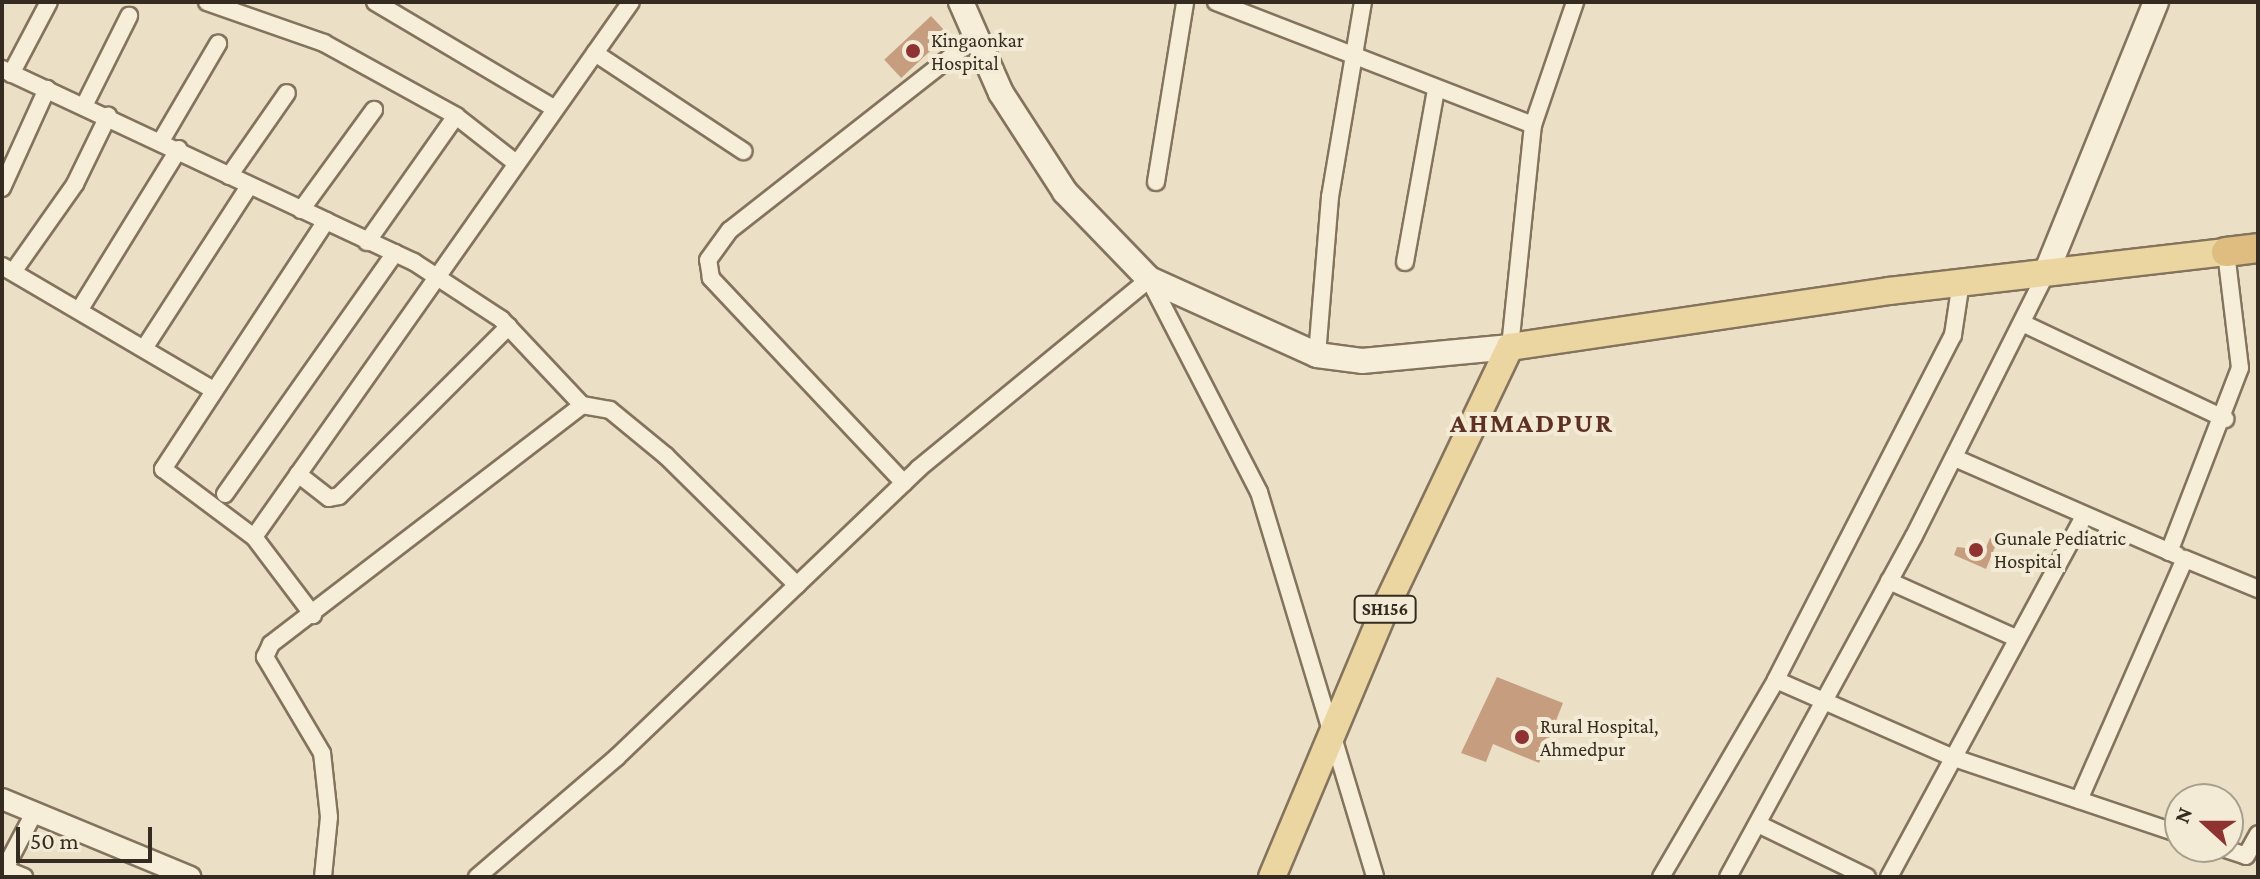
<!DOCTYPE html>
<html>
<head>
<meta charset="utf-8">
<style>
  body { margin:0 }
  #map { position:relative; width:2260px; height:879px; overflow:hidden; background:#ebe0c6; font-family:"Crimson Pro",serif }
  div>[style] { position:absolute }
  .building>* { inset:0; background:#c69e7f; transform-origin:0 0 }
  .roads { filter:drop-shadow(2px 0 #84735d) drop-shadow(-2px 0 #84735d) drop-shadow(0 2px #84735d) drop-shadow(0 -2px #84735d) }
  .minor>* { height:16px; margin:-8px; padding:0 8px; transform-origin:8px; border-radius:8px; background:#f6eed8 }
  .tertiary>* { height:20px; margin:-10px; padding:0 10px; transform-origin:10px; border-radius:10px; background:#f6eed8 }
  .secondary>* { height:24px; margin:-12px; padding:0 12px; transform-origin:12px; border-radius:12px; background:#f6eed8 }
  .primary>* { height:26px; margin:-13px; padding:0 13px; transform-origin:13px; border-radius:13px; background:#ebd5a1 }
  .trunk>* { height:28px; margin:-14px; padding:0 14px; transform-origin:14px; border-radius:14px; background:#dfbc7f }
  .dots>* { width:22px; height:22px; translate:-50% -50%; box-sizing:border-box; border:4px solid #f3ebd5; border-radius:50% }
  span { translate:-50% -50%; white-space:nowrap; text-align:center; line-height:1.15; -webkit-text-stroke:8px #f3ebd5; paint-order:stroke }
  .shield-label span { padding:2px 6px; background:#f3ebd5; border:2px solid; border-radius:6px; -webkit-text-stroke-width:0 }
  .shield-label { font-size:18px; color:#362b20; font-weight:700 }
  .poi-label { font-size:20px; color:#362b20 }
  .left { translate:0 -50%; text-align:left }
  .district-label { font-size:28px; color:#5f3122; font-weight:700; letter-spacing:2px }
  .frame { position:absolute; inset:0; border:4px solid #362b20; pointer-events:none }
  .north { position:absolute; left:2164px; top:783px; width:80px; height:80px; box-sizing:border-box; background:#f3ebd5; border:2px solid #a79e8d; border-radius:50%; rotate:291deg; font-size:22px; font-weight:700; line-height:32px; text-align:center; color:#362b20 }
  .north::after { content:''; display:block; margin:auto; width:28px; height:36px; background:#8e3332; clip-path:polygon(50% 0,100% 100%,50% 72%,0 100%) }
  .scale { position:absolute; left:16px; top:827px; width:136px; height:36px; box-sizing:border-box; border:4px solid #362b20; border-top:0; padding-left:10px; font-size:24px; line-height:28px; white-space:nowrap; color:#362b20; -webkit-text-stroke:6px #f3ebd5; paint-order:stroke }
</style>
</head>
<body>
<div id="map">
  <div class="building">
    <i style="left:931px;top:16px;width:25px;height:64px;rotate:47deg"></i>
    <i style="clip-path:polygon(1990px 538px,1997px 542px,1986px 569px,1954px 555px,1957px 547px,1985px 550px)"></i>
    <i style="clip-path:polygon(1497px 677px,1563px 703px,1539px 763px,1493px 744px,1486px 762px,1461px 753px)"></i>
  </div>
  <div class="roads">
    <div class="minor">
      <i style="left:207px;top:2px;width:124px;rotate:19.3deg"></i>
      <i style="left:324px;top:43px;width:151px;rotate:28.9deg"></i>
      <i style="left:456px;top:116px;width:76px;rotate:38.1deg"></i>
      <i style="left:375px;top:2px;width:209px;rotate:30.7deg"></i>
      <i style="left:1216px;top:2px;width:340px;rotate:21.2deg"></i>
      <i style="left:595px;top:53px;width:178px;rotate:33.5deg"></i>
      <i style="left:2px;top:69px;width:358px;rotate:25.1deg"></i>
      <i style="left:326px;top:221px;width:297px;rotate:123.3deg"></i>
      <i style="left:163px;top:469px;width:114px;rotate:36.8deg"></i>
      <i style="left:254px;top:537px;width:98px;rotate:52.9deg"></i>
      <i style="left:11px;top:74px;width:81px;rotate:-62.2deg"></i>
      <i style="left:84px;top:106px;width:101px;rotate:-63.4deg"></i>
      <i style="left:161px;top:141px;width:113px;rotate:-59.6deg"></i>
      <i style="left:229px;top:176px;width:101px;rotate:-55.1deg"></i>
      <i style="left:1156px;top:182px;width:182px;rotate:-80.8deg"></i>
      <i style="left:2px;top:188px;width:109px;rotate:-65.6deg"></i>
      <i style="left:301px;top:210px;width:124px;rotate:-53.9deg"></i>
      <i style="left:326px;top:221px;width:97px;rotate:25deg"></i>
      <i style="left:414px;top:262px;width:104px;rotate:33.2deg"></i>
      <i style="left:501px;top:319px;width:118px;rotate:46.7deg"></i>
      <i style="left:582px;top:405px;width:28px;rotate:10deg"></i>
      <i style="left:610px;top:410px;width:72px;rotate:39.4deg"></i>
      <i style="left:666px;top:456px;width:184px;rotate:44.6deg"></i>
      <i style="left:367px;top:242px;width:154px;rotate:-54.8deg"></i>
      <i style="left:1405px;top:262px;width:175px;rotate:-79.8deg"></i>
      <i style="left:2px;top:266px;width:245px;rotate:30.4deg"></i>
      <i style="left:13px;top:272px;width:108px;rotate:-54.8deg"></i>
      <i style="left:75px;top:184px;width:76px;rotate:-64.1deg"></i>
      <i style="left:1961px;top:282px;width:54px;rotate:98.6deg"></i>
      <i style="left:1953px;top:335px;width:388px;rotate:117.2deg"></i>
      <i style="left:1776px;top:680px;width:191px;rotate:23.7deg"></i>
      <i style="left:1951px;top:757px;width:242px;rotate:18.6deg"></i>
      <i style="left:80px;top:309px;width:188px;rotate:-58.3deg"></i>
      <i style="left:2022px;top:323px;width:225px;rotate:25.3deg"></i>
      <i style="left:145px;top:347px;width:192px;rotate:-57.1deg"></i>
      <i style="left:1510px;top:347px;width:223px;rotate:-84.1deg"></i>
      <i style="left:1533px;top:125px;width:130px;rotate:-71.1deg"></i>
      <i style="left:1317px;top:355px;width:159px;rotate:-85.3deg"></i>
      <i style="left:1330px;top:197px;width:198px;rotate:-80.4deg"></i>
      <i style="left:1955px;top:458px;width:242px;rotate:23.6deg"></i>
      <i style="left:298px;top:474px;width:39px;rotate:38deg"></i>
      <i style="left:329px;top:498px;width:10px;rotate:-11deg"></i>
      <i style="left:339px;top:496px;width:240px;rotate:-45deg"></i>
      <i style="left:904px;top:483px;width:282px;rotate:-133.3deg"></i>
      <i style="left:711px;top:278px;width:18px;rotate:-99deg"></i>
      <i style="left:708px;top:260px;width:37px;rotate:-54deg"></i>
      <i style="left:730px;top:230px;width:313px;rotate:-38.1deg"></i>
      <i style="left:225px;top:494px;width:295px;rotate:-54.8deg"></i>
      <i style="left:254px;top:537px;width:654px;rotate:-54.83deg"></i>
      <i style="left:2169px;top:552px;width:197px;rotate:-68.9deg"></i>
      <i style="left:2240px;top:368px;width:117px;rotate:-96.9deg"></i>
      <i style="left:1889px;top:581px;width:139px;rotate:24.2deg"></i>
      <i style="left:2079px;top:800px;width:263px;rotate:-66.3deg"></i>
      <i style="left:2185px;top:559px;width:79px;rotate:22.3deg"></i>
      <i style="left:1758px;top:824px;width:121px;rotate:25.9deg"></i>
      <i style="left:2219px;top:847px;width:28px;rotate:18deg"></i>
      <i style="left:2246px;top:856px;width:25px;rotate:-61deg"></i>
      <i style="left:5px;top:869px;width:21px;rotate:23deg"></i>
      <i style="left:2px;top:874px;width:69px;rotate:-62.3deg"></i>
      <i style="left:323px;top:877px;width:60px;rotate:-84.3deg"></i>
      <i style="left:329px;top:817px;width:64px;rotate:-96.2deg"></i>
      <i style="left:322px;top:753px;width:112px;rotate:-120.7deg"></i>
      <i style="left:265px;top:657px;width:14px;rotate:-65deg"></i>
      <i style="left:271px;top:644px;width:392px;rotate:-37.5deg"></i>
      <i style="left:477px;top:877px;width:184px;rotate:-40.6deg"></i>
      <i style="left:617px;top:757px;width:417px;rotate:-43.7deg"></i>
      <i style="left:918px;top:469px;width:299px;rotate:-39.4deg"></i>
      <i style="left:1149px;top:279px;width:240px;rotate:62.7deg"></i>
      <i style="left:1259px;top:492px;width:402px;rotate:73.2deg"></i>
      <i style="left:1661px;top:877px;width:228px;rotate:-59.7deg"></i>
      <i style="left:1728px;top:877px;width:388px;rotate:-61.4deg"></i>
      <i style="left:1914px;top:536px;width:294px;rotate:-63.3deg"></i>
      <i style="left:1889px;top:877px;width:410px;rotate:-61.6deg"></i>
    </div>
    <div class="tertiary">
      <i style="left:2px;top:799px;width:204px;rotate:22.5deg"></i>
    </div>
    <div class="secondary">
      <i style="left:961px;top:2px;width:99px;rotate:66.3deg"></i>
      <i style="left:1001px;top:93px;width:118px;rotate:57.1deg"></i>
      <i style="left:1065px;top:192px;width:121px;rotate:46deg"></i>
      <i style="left:1149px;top:279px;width:184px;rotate:24.3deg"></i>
      <i style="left:1317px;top:355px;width:45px;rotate:7.6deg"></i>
      <i style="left:1362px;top:361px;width:149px;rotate:-5.4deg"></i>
      <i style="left:2046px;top:273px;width:292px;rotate:-67.9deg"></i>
    </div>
    <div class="primary">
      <i style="left:1272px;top:877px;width:284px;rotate:-67.2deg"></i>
      <i style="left:1382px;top:615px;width:297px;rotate:-64.5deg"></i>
      <i style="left:1510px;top:347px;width:383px;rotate:-8.4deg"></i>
      <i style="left:1889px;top:291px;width:339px;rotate:-6.6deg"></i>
    </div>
    <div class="trunk">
      <i style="left:2226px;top:252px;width:32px;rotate:-7deg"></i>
    </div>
  </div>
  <div class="dots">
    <i style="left:913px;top:51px;background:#8e3332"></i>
    <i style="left:1976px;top:550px;background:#8e3332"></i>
    <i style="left:1522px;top:737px;background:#8e3332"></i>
  </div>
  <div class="shield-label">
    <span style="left:1385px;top:609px">SH156</span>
  </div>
  <div class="poi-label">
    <span class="left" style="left:931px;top:52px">Kingaonkar<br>Hospital</span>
    <span class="left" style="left:1994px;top:550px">Gunale Pediatric<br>Hospital</span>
    <span class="left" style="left:1540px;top:738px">Rural Hospital,<br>Ahmedpur</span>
  </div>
  <div class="district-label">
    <span style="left:1532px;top:423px">AHMADPUR</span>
  </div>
  <div class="frame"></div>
  <div class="north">N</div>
  <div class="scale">50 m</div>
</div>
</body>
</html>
